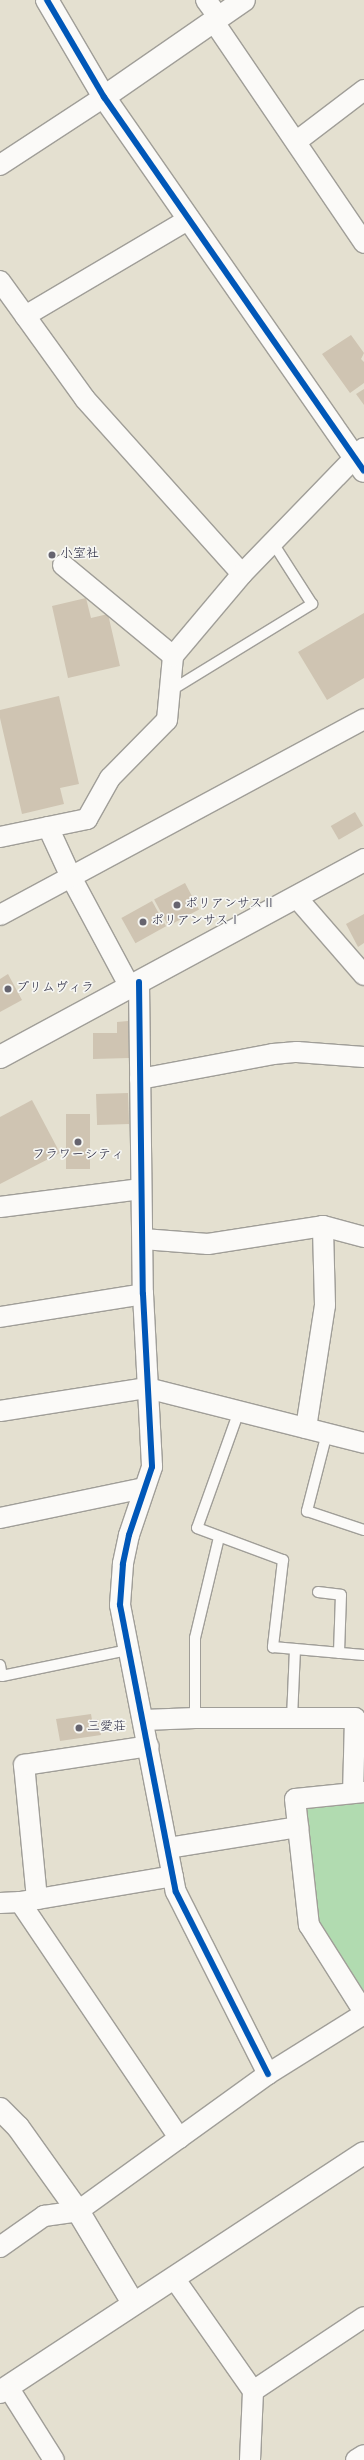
<!DOCTYPE html>
<html>
<head>
<meta charset="utf-8">
<style>
  body { margin:0 }
  #map { position:relative; width:364px; height:2460px; overflow:hidden; background:#e4e0d0; font-family:Dekko,"Klee One",sans-serif }
  div>[style] { position:absolute }
  .green>* { inset:0; background:#b1dbb0 }
  .building>* { inset:0; background:#cfc4b2; transform-origin:0 0 }
  .roads { filter:drop-shadow(1px 0 #a09e98) drop-shadow(-1px 0 #a09e98) drop-shadow(0 1px #a09e98) drop-shadow(0 -1px #a09e98) }
  .lane>* { height:10px; margin:-5px; padding:0 5px; transform-origin:5px; border-radius:5px; background:#fbfaf8 }
  .street>* { height:20px; margin:-10px; padding:0 10px; transform-origin:10px; border-radius:10px; background:#fbfaf8 }
  .secondary>* { height:22px; margin:-11px; padding:0 11px; transform-origin:11px; border-radius:11px; background:#fbfaf8 }
  .cycleway>* { height:6px; margin:-3px; padding:0 3px; transform-origin:3px; border-radius:3px; background:#0057b8 }
  .dots>* { width:11px; height:11px; translate:-50% -50%; box-sizing:border-box; border:2px solid #f6f6f2; border-radius:50% }
  span { translate:-50% -50%; white-space:nowrap; text-align:center; line-height:1.15; -webkit-text-stroke:3.5px #f6f6f2; paint-order:stroke }
  .poi-label { font-size:13px; color:#22223b }
  .left { translate:0 -50%; text-align:left }
</style>
</head>
<body>
<div id="map">
  <div class="green">
    <i style="clip-path:polygon(364px 1798px,364px 1991px,313px 1918px,303px 1813px,309px 1802px)"></i>
  </div>
  <div class="building">
    <i style="clip-path:polygon(351px 335px,364px 353px,361px 359px,364px 362px,364px 383px,350px 393px,322px 354px)"></i>
    <i style="clip-path:polygon(364px 389px,364px 405px,356px 394px)"></i>
    <i style="clip-path:polygon(86px 598px,91px 618px,108px 614px,120px 666px,68px 678px,52px 606px)"></i>
    <i style="clip-path:polygon(364px 613px,364px 678px,327px 700px,298px 652px)"></i>
    <i style="clip-path:polygon(59px 696px,79px 784px,60px 788px,64px 804px,22px 814px,0 718px,0 710px)"></i>
    <i style="left:355px;top:812px;width:16px;height:28px;rotate:60deg"></i>
    <i style="left:185px;top:883px;width:30px;height:35px;rotate:62deg"></i>
    <i style="left:152px;top:901px;width:29px;height:35px;rotate:61deg"></i>
    <i style="clip-path:polygon(364px 914px,364px 943px,358px 947px,346px 924px)"></i>
    <i style="clip-path:polygon(8px 974px,22px 1000px,0 1012px,0 979px)"></i>
    <i style="clip-path:polygon(128px 1021px,129px 1058px,93px 1059px,93px 1033px,117px 1033px,117px 1022px)"></i>
    <i style="left:128px;top:1093px;width:31px;height:32px;rotate:88deg"></i>
    <i style="clip-path:polygon(32px 1100px,60px 1153px,0 1184px,0 1117px)"></i>
    <i style="left:66px;top:1114px;width:24px;height:55px"></i>
    <i style="clip-path:polygon(91px 1714px,92px 1720px,98px 1719px,101px 1735px,60px 1741px,56px 1719px)"></i>
  </div>
  <div class="roads">
    <div class="lane">
      <i style="left:170px;top:691px;width:167px;rotate:-31.5deg"></i>
      <i style="left:312px;top:604px;width:72px;rotate:-122.6deg"></i>
      <i style="left:239px;top:1411px;width:124px;rotate:109.7deg"></i>
      <i style="left:197px;top:1528px;width:92px;rotate:20.4deg"></i>
      <i style="left:283px;top:1560px;width:88px;rotate:96.6deg"></i>
      <i style="left:273px;top:1647px;width:91px;rotate:5deg"></i>
      <i style="left:327px;top:1433px;width:81px;rotate:104.4deg"></i>
      <i style="left:307px;top:1511px;width:60px;rotate:18.4deg"></i>
      <i style="left:318px;top:1592px;width:23px;rotate:7deg"></i>
      <i style="left:341px;top:1595px;width:58px;rotate:92deg"></i>
      <i style="left:0;top:1665px;width:11px;rotate:80deg"></i>
      <i style="left:2px;top:1676px;width:129px;rotate:-11.7deg"></i>
      <i style="left:195px;top:1718px;width:80px;rotate:-90deg"></i>
      <i style="left:195px;top:1638px;width:104px;rotate:-76.6deg"></i>
      <i style="left:292px;top:1718px;width:69px;rotate:-87.5deg"></i>
    </div>
    <div class="street">
      <i style="left:206px;top:0;width:22px;rotate:54deg"></i>
      <i style="left:214px;top:22px;width:267px;rotate:55.8deg"></i>
      <i style="left:297px;top:141px;width:84px;rotate:-37.3deg"></i>
      <i style="left:0;top:165px;width:124px;rotate:-33.2deg"></i>
      <i style="left:0;top:281px;width:145px;rotate:54.2deg"></i>
      <i style="left:85px;top:399px;width:235px;rotate:48.1deg"></i>
      <i style="left:25px;top:316px;width:191px;rotate:-30.6deg"></i>
      <i style="left:63px;top:565px;width:143px;rotate:39.6deg"></i>
      <i style="left:48px;top:827px;width:55px;rotate:65.3deg"></i>
      <i style="left:71px;top:877px;width:125px;rotate:61.8deg"></i>
      <i style="left:0;top:837px;width:89px;rotate:-11.7deg"></i>
      <i style="left:87px;top:819px;width:47px;rotate:-60.7deg"></i>
      <i style="left:110px;top:778px;width:81px;rotate:-45.5deg"></i>
      <i style="left:167px;top:720px;width:64px;rotate:-84.6deg"></i>
      <i style="left:173px;top:656px;width:107px;rotate:-49.9deg"></i>
      <i style="left:242px;top:574px;width:175px;rotate:-45.9deg"></i>
      <i style="left:297px;top:898px;width:102px;rotate:49deg"></i>
      <i style="left:0;top:915px;width:413px;rotate:-28.3deg"></i>
      <i style="left:139px;top:982px;width:312px;rotate:89.3deg"></i>
      <i style="left:143px;top:1294px;width:173px;rotate:87deg"></i>
      <i style="left:152px;top:1467px;width:72px;rotate:108.7deg"></i>
      <i style="left:129px;top:1535px;width:30px;rotate:102deg"></i>
      <i style="left:123px;top:1564px;width:41px;rotate:94.2deg"></i>
      <i style="left:120px;top:1605px;width:292px;rotate:79deg"></i>
      <i style="left:176px;top:1892px;width:204px;rotate:63.2deg"></i>
      <i style="left:140px;top:1079px;width:135px;rotate:-10.6deg"></i>
      <i style="left:273px;top:1054px;width:24px;rotate:-5deg"></i>
      <i style="left:297px;top:1052px;width:67px;rotate:4.3deg"></i>
      <i style="left:0;top:1207px;width:142px;rotate:-7.3deg"></i>
      <i style="left:143px;top:1239px;width:65px;rotate:4.4deg"></i>
      <i style="left:208px;top:1244px;width:116px;rotate:-8.9deg"></i>
      <i style="left:323px;top:1226px;width:42px;rotate:15deg"></i>
      <i style="left:0;top:1317px;width:145px;rotate:-9.1deg"></i>
      <i style="left:0;top:1411px;width:149px;rotate:-8.9deg"></i>
      <i style="left:147px;top:1388px;width:224px;rotate:14.2deg"></i>
      <i style="left:306px;top:1428px;width:124px;rotate:-81.2deg"></i>
      <i style="left:325px;top:1305px;width:79px;rotate:-91.5deg"></i>
      <i style="left:0;top:1518px;width:147px;rotate:-11.8deg"></i>
      <i style="left:144px;top:1720px;width:51px;rotate:-2.2deg"></i>
      <i style="left:195px;top:1718px;width:160px"></i>
      <i style="left:355px;top:1718px;width:75px;rotate:91.5deg"></i>
      <i style="left:364px;top:1792px;width:69px;rotate:174.2deg"></i>
      <i style="left:295px;top:1799px;width:127px;rotate:83.7deg"></i>
      <i style="left:309px;top:1925px;width:103px;rotate:57.7deg"></i>
      <i style="left:168px;top:1848px;width:132px;rotate:-9.2deg"></i>
      <i style="left:37px;top:1899px;width:135px;rotate:-95.5deg"></i>
      <i style="left:24px;top:1765px;width:126px;rotate:-8.6deg"></i>
      <i style="left:20px;top:1902px;width:285px;rotate:56deg"></i>
      <i style="left:0;top:1903px;width:20px;rotate:-3deg"></i>
      <i style="left:20px;top:1902px;width:155px;rotate:-9.6deg"></i>
      <i style="left:0;top:2247px;width:54px;rotate:-35.2deg"></i>
      <i style="left:44px;top:2216px;width:34px;rotate:-8deg"></i>
      <i style="left:78px;top:2211px;width:234px;rotate:-35.8deg"></i>
      <i style="left:268px;top:2074px;width:113px;rotate:-32deg"></i>
      <i style="left:174px;top:2278px;width:138px;rotate:55deg"></i>
      <i style="left:8px;top:2387px;width:86px;rotate:57.8deg"></i>
      <i style="left:250px;top:2460px;width:69px;rotate:-87.5deg"></i>
      <i style="left:253px;top:2391px;width:133px;rotate:-33.7deg"></i>
      <i style="left:356px;top:2460px;width:9px;rotate:-32deg"></i>
    </div>
    <div class="secondary">
      <i style="left:47px;top:0;width:113px;rotate:59.6deg"></i>
      <i style="left:104px;top:97px;width:455px;rotate:55.2deg"></i>
      <i style="left:104px;top:97px;width:170px;rotate:-34.7deg"></i>
      <i style="left:0;top:1057px;width:414px;rotate:-28.4deg"></i>
      <i style="left:0;top:2109px;width:25px;rotate:45deg"></i>
      <i style="left:18px;top:2127px;width:103px;rotate:54.5deg"></i>
      <i style="left:78px;top:2211px;width:107px;rotate:59.1deg"></i>
      <i style="left:0;top:2392px;width:435px;rotate:-33.3deg"></i>
    </div>
  </div>
  <div class="cycleway">
    <i style="left:47px;top:0;width:113px;rotate:59.6deg"></i>
    <i style="left:104px;top:97px;width:455px;rotate:55.2deg"></i>
    <i style="left:139px;top:982px;width:312px;rotate:89.3deg"></i>
    <i style="left:143px;top:1294px;width:173px;rotate:87deg"></i>
    <i style="left:152px;top:1467px;width:72px;rotate:108.7deg"></i>
    <i style="left:129px;top:1535px;width:30px;rotate:102deg"></i>
    <i style="left:123px;top:1564px;width:41px;rotate:94.2deg"></i>
    <i style="left:120px;top:1605px;width:292px;rotate:79deg"></i>
    <i style="left:176px;top:1892px;width:204px;rotate:63.2deg"></i>
  </div>
  <div class="dots">
    <i style="left:52px;top:555px;background:#66646f"></i>
    <i style="left:177px;top:905px;background:#66646f"></i>
    <i style="left:143px;top:922px;background:#66646f"></i>
    <i style="left:8px;top:989px;background:#66646f"></i>
    <i style="left:78px;top:1142px;background:#66646f"></i>
    <i style="left:79px;top:1728px;background:#66646f"></i>
  </div>
  <div class="poi-label">
    <span class="left" style="left:60px;top:555px">小室社</span>
    <span class="left" style="left:185px;top:905px">ポリアンサスⅡ</span>
    <span class="left" style="left:151px;top:922px">ポリアンサスⅠ</span>
    <span class="left" style="left:16px;top:989px">プリムヴィラ</span>
    <span style="left:78px;top:1156px">フラワーシティ</span>
    <span class="left" style="left:87px;top:1728px">三愛荘</span>
  </div>
</div>
</body>
</html>
